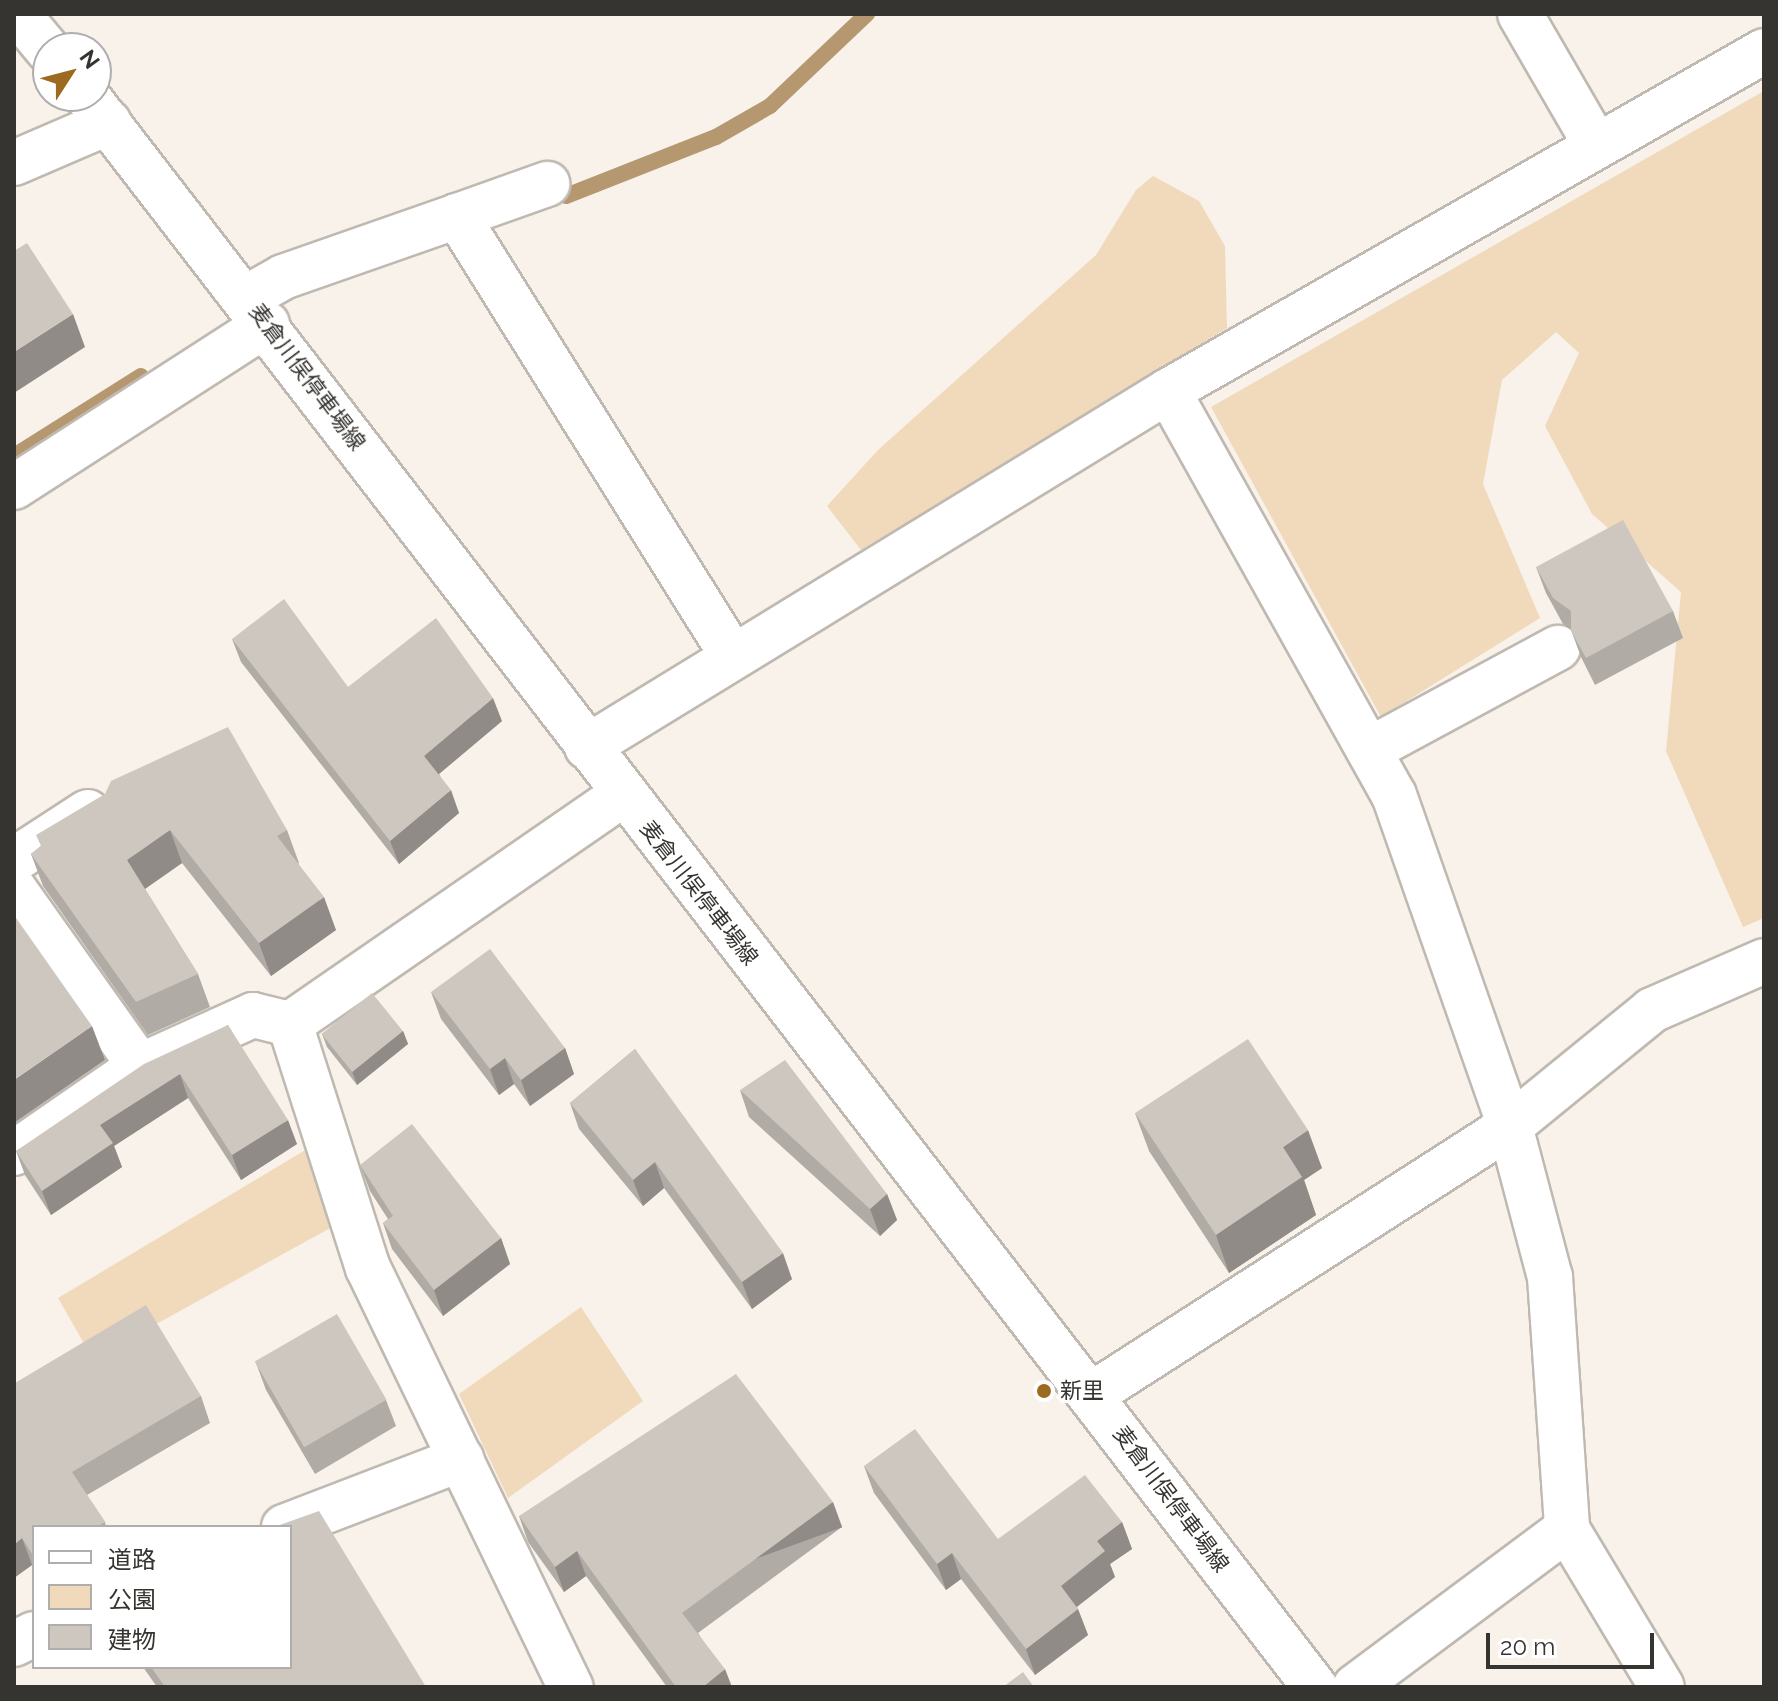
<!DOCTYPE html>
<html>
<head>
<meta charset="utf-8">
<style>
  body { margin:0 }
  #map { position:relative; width:1778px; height:1701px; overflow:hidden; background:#f8f2ea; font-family:Raleway,"Noto Sans JP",sans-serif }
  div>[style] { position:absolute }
  .green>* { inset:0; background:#f1d9bb }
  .stream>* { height:16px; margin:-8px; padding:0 8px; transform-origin:8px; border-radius:8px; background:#b59770 }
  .roads { filter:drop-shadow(2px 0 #bfb9b1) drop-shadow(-2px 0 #bfb9b1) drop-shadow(0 2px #bfb9b1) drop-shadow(0 -2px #bfb9b1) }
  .minor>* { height:44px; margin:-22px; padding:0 22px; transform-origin:22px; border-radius:22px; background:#fff }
  .major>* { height:44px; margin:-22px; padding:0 22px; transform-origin:22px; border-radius:22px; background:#fff }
  .wall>* { inset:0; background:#b0aba4 }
  .shaded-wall>* { inset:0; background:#908b86; transform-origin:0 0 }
  .building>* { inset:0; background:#cdc7bf; transform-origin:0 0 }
  .dots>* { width:22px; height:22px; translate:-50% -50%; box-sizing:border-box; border:4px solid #fff; border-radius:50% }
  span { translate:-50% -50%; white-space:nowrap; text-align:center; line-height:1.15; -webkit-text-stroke:6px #fff; paint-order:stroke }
  .street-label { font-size:22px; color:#363430 }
  .poi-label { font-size:22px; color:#363430 }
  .left { translate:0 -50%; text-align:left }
  .frame { position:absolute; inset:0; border:16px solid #363430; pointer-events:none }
  .legend { position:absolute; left:32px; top:1525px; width:260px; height:144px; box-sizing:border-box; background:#fff; border:2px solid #afaeac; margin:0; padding:10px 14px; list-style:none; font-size:24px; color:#363430 }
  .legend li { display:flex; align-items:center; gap:16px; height:40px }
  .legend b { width:40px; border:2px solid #afaeac }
  .north { position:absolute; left:32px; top:32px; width:80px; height:80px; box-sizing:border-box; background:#fff; border:2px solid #afaeac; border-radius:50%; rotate:54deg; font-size:22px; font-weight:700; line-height:32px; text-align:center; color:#363430 }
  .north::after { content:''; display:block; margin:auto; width:28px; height:36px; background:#9c6b1f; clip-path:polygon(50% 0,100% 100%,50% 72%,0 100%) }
  .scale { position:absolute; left:1486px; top:1633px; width:168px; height:36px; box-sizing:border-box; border:4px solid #363430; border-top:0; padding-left:10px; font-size:24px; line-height:28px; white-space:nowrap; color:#363430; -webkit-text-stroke:6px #fff; paint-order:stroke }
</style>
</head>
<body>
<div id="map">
  <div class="green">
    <i style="clip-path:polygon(1764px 91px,1764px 918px,1743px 927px,1666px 751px,1681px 592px,1592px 514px,1545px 426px,1579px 353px,1556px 332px,1502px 380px,1483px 484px,1540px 618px,1381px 717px,1211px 407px)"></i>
    <i style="clip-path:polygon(1153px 176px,1199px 201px,1225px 246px,1227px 328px,861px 550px,827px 506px,878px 450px,1096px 255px,1136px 190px)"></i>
    <i style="clip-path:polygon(312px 1146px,332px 1227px,93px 1359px,58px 1298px)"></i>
    <i style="clip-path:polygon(581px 1307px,643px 1401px,508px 1498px,459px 1394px)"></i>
  </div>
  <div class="stream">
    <i style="left:566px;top:196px;width:161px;rotate:-21.5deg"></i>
    <i style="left:716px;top:137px;width:62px;rotate:-29.9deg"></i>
    <i style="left:770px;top:106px;width:134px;rotate:-43.5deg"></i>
    <i style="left:14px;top:456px;width:150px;rotate:-32.2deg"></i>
  </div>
  <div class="roads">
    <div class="minor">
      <i style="left:1520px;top:14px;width:151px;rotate:59.9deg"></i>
      <i style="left:14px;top:163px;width:103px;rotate:-23.3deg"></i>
      <i style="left:457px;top:216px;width:96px;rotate:-19.6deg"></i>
      <i style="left:246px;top:298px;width:43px;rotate:-29.6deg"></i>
      <i style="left:283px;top:277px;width:184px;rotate:-19.3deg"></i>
      <i style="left:457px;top:216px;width:518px;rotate:57.94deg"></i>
      <i style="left:1168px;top:391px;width:463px;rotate:60.8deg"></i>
      <i style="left:1394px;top:795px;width:351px;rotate:70.7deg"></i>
      <i style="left:1510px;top:1126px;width:156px;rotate:75.2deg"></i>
      <i style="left:1550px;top:1277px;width:253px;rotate:86.1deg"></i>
      <i style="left:1567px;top:1529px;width:184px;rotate:59deg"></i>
      <i style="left:14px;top:487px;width:301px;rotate:-32.8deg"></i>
      <i style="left:587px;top:747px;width:681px;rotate:-31.5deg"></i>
      <i style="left:1168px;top:391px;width:686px;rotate:-29.7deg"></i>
      <i style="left:1369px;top:750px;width:215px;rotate:-28.4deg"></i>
      <i style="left:14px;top:860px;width:88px;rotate:-33deg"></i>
      <i style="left:14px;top:889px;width:217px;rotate:54.6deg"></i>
      <i style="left:290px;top:1024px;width:256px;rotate:72.3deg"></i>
      <i style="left:368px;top:1268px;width:466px;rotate:64.2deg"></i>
      <i style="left:14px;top:1153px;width:153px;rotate:-34.6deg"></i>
      <i style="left:140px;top:1066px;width:124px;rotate:-24.3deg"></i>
      <i style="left:253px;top:1015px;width:38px;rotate:14deg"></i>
      <i style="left:290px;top:1024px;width:403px;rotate:-34.6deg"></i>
      <i style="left:1091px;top:1395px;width:498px;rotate:-32.7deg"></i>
      <i style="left:1510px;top:1126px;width:183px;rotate:-39.2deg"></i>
      <i style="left:1652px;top:1010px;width:122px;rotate:-23.6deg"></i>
      <i style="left:284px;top:1527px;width:190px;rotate:-21deg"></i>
      <i style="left:14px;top:1644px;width:22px;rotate:-27deg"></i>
      <i style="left:1355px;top:1687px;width:264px;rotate:-36.7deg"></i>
    </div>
    <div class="major">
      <i style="left:18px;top:14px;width:47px;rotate:50.2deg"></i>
      <i style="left:87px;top:96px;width:2010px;rotate:52.34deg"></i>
    </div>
  </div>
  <div class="wall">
    <i style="clip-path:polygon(1536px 567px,1673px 611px,1683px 638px,1595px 685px,1581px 657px,1571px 630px,1563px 624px,1546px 593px)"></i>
    <i style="clip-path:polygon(232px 639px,348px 687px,502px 721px,439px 774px,459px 813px,399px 864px,241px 662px)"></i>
    <i style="clip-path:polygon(105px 794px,287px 830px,299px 863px,298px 864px,336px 930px,271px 976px,182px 863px,145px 889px,198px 974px,210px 1007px,148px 1035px,43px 886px,31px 854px)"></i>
    <i style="clip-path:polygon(431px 992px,565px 1048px,574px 1074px,530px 1106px,514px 1084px,499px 1095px,441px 1019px)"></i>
    <i style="clip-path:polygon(228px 1025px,297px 1144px,241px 1180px,188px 1098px,114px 1146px,122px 1167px,51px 1215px,25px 1175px,16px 1151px)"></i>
    <i style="clip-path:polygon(403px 1031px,408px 1044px,357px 1085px,327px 1047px,322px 1034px)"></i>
    <i style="clip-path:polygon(635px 1049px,792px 1279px,752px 1309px,664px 1188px,643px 1206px,579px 1129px,570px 1103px)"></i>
    <i style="clip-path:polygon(740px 1090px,887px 1194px,897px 1220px,880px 1236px,749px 1117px)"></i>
    <i style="clip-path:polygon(1135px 1113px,1322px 1168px,1304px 1180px,1316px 1215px,1229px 1273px,1149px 1151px)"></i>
    <i style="clip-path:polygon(360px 1165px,501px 1238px,510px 1264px,443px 1316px,392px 1249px,383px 1223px,388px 1219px,370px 1191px)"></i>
    <i style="clip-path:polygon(256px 1363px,386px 1400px,396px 1426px,315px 1474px,266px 1390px)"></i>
    <i style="clip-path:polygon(15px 1383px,201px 1396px,210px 1423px,87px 1495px,105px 1522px,106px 1527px,34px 1527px,34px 1568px,32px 1565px,14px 1578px)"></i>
    <i style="clip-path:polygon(864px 1466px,998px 1539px,1122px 1522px,1132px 1549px,1110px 1564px,1115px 1577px,1077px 1607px,1088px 1635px,1035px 1675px,961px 1579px,946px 1590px,874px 1493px)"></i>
    <i style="clip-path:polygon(519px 1516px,842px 1527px,698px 1633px,732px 1687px,667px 1687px,586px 1576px,564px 1592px,528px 1542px)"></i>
    <i style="clip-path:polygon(143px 1667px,290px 1667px,426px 1687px,157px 1687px)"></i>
  </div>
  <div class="shaded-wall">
    <i style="clip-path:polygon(73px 314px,85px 347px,14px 393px,14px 352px)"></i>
    <i style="clip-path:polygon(493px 698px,502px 721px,433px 779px,424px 756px)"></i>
    <i style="clip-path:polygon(451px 790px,459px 813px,399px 864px,390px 841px)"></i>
    <i style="clip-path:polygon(170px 830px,182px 863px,139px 893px,127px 860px)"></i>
    <i style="clip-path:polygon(324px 897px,336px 930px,271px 976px,259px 943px)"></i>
    <i style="clip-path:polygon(92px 1026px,105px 1060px,14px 1123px,14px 1080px)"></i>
    <i style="clip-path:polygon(403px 1031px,408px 1044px,357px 1085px,352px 1071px)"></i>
    <i style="clip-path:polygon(565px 1048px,574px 1074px,530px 1106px,521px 1080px)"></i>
    <i style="clip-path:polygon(505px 1058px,514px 1084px,499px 1095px,490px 1069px)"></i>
    <i style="clip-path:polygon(180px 1074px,188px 1098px,114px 1146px,122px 1167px,51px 1215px,42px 1191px,100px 1125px)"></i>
    <i style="clip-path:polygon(288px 1120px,297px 1144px,241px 1180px,232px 1155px)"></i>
    <i style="clip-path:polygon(1308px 1130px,1322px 1168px,1304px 1180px,1316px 1215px,1229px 1273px,1216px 1235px,1283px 1147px)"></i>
    <i style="clip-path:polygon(655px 1162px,664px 1188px,643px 1206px,633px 1180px)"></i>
    <i style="clip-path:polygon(887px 1194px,897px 1220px,880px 1236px,870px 1209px)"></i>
    <i style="clip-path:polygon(501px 1238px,510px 1264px,443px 1316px,434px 1290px)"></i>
    <i style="clip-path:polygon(783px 1253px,792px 1279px,752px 1309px,742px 1282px)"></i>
    <i style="left:833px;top:1502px;width:27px;height:187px;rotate:70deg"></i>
    <i style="clip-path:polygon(1122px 1522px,1132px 1549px,1110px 1564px,1115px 1577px,1070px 1612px,1061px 1586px,1097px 1541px)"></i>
    <i style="clip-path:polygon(22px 1538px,32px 1565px,14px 1578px,14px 1545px)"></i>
    <i style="clip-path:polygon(577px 1551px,586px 1576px,564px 1592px,555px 1567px)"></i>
    <i style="clip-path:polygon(952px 1553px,961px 1579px,946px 1590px,937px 1564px)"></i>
    <i style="clip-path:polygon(1078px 1609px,1088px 1635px,1035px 1675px,1026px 1649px)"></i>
    <i style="clip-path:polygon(725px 1669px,732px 1687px,703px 1687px)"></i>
  </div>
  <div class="building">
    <i style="clip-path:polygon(27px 243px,73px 314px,14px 352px,14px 251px)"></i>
    <i style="clip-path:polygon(1623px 520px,1673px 611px,1586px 658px,1571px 631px,1571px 611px,1553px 598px,1536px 567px)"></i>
    <i style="clip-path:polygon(284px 599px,348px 687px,436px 618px,493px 698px,424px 756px,451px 790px,390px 841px,232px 639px)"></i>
    <i style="clip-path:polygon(228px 727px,287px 830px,277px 836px,324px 897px,259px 943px,170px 830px,127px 860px,198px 974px,136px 1002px,31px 854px,41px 846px,36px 835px,105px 794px,111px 781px)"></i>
    <i style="clip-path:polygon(14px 915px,92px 1026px,14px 1080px)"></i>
    <i style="clip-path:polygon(490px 949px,565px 1048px,521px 1080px,505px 1058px,490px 1069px,431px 992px)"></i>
    <i style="left:372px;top:993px;width:49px;height:65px;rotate:51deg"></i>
    <i style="clip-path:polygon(228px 1025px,288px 1120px,232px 1155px,180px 1074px,100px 1125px,113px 1143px,42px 1191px,16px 1151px,144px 1064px)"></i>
    <i style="clip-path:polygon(1248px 1039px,1308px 1130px,1283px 1147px,1302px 1177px,1216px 1235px,1135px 1113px)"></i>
    <i style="clip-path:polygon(635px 1049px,783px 1253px,742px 1282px,655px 1162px,633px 1180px,570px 1103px)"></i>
    <i style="clip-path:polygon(785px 1060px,887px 1194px,870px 1209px,740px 1090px)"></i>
    <i style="clip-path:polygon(412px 1124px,501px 1238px,434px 1290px,383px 1223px,393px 1216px,360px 1165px)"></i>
    <i style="clip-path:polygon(146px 1305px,201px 1396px,72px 1472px,105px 1522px,97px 1527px,34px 1527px,34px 1557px,22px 1538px,14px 1545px,14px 1381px,15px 1383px)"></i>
    <i style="left:337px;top:1314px;width:99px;height:95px;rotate:60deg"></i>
    <i style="clip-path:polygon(736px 1374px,833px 1502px,682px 1613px,725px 1669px,703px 1687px,676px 1687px,577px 1551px,555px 1567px,519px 1516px)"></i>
    <i style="clip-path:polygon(915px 1429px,998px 1539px,1085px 1475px,1122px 1522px,1097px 1541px,1105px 1551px,1061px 1586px,1078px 1609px,1026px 1649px,952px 1553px,937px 1564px,864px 1466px)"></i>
    <i style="clip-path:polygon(319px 1511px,426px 1687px,165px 1687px,151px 1667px,290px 1667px,290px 1527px,274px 1527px)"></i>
    <i style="clip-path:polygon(1023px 1672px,1034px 1687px,1003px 1687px)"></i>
  </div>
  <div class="dots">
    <i style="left:1044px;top:1391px;background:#9c6b1f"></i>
  </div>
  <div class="street-label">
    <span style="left:307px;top:377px;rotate:53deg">麦倉川俣停車場線</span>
    <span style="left:699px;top:893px;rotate:52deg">麦倉川俣停車場線</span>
    <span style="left:1171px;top:1499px;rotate:53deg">麦倉川俣停車場線</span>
  </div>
  <div class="poi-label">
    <span class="left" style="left:1060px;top:1391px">新里</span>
  </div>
  <div class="frame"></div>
  <ul class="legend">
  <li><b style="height:10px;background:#fff"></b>道路</li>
  <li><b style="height:22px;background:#f1d9bb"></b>公園</li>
  <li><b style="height:22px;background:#cdc7bf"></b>建物</li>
  </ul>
  <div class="north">N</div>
  <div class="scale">20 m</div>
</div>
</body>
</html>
